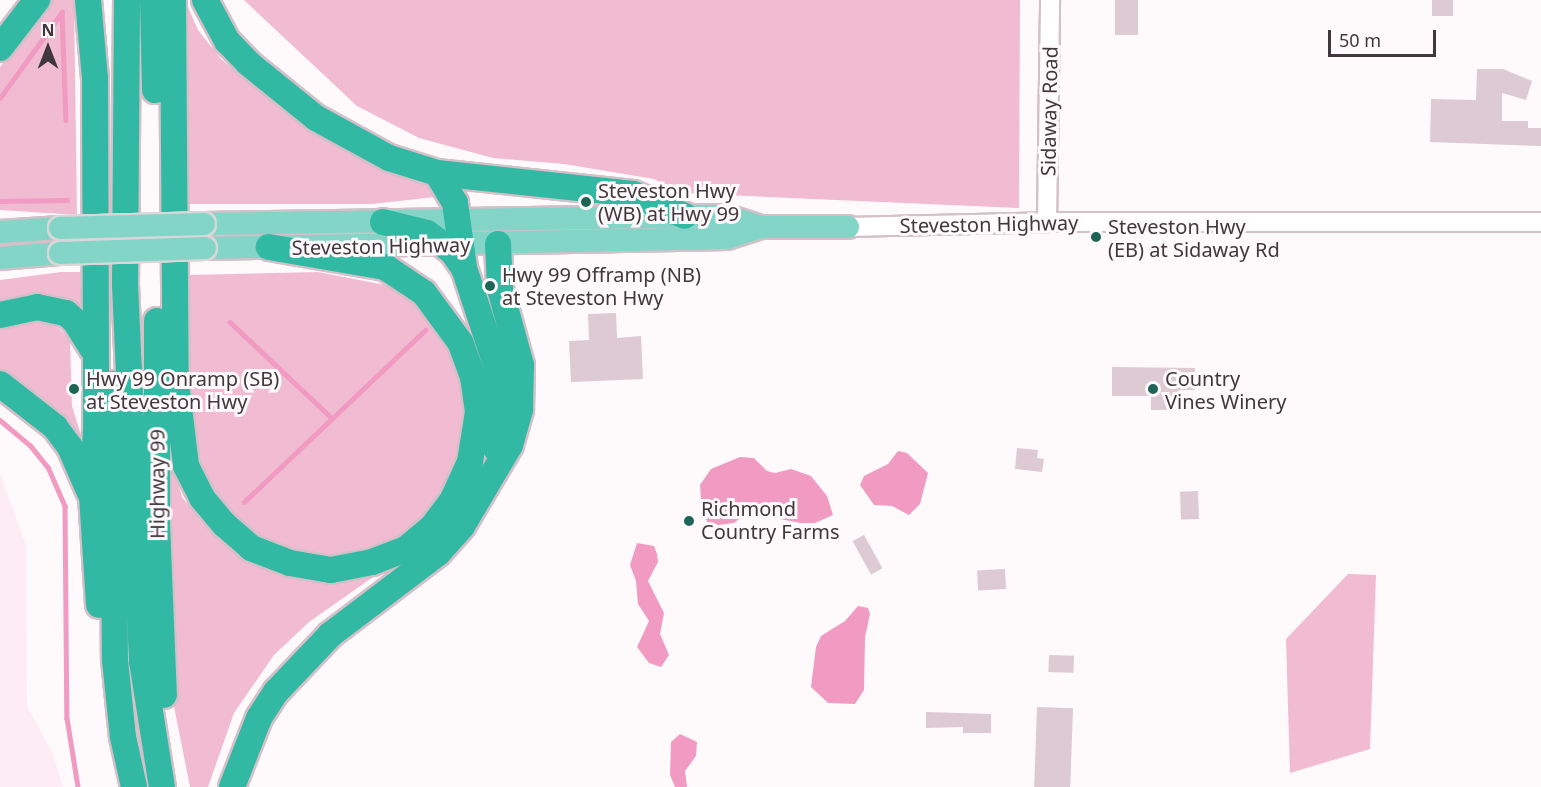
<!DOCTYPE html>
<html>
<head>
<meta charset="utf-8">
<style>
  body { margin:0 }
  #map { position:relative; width:1541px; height:787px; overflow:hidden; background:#fef9fb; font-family:"Noto Sans",sans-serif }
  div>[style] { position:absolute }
  .built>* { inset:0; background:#fdecf3 }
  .green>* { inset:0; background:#f1bbd2 }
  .water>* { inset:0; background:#f19ac2 }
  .stream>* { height:4.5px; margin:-2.25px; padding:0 2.25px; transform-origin:2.25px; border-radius:2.25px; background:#f19ac2 }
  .building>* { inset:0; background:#ddcad2; transform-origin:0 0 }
  .roads { filter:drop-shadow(2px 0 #d4c0c8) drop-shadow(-2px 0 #d4c0c8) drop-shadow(0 2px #d4c0c8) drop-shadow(0 -2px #d4c0c8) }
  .minor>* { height:18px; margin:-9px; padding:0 9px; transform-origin:9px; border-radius:9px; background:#fff }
  .major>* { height:22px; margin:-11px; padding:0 11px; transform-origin:11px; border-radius:11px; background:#83d5c8 }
  .highway>* { height:26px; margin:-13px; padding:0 13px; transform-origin:13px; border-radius:13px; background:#31b9a3 }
  .bridges { filter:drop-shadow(2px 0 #d9d7d8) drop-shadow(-2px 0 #d9d7d8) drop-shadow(0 2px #d9d7d8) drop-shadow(0 -2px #d9d7d8) }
  .major-bridge>* { height:22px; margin:-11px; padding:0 11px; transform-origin:11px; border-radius:11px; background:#83d5c8 }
  .dots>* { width:16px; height:16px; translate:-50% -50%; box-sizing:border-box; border:3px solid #fef9fb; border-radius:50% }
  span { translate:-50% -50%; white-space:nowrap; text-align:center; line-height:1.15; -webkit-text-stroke:6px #fef9fb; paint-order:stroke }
  .street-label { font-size:20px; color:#40383c }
  .poi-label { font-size:20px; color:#40383c }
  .left { translate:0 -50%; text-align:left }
  .north { position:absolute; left:18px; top:18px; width:60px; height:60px; -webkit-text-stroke:4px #fef9fb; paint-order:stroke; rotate:0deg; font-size:16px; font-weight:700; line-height:24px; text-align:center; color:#40383c }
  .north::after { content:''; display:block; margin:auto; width:21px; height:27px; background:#40383c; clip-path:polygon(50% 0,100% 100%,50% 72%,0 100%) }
  .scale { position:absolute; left:1328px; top:30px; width:108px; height:27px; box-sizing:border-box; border:3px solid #40383c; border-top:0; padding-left:8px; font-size:18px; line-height:21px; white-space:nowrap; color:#40383c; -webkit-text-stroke:4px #fef9fb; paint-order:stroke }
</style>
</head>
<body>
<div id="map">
  <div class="built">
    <i style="clip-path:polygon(0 474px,26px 545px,27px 706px,53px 754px,63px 787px,0 787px)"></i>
  </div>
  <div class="green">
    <i style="clip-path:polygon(50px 0,74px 0,77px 215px,0 210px,0 67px)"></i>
    <i style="clip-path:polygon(185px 0,198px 30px,222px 60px,285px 113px,384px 170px,429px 184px,435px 197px,372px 204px,184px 204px)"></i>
    <i style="clip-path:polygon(244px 0,1020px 0,1019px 208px,680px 193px,654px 179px,564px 164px,493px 158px,419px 138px,357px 106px)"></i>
    <i style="clip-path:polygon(61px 272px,83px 272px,82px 312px,0 305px,0 280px)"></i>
    <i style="clip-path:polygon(318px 272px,385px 285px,416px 304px,442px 328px,465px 369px,468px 443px,450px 483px,418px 525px,389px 546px,342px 559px,293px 556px,235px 526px,188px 454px,186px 275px)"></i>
    <i style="clip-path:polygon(31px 319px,51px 321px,70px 339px,72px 406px,83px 442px,0 373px,0 326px)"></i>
    <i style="clip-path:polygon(163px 428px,182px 497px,203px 524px,243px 556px,393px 563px,309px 622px,274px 655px,234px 713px,208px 787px,190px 787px,169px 681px,173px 594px)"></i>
    <i style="clip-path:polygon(1348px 574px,1376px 575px,1370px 749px,1290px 773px,1286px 639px)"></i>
  </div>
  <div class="water">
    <i style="clip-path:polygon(898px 451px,907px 453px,928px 473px,920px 504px,909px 515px,892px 506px,874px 505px,860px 485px,864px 476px,888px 464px)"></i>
    <i style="clip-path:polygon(740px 457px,754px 458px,767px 471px,775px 473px,791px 469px,811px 476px,827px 496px,833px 515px,815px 523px,800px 523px,780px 519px,769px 507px,758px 504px,734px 523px,710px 526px,702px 513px,700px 485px,711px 469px)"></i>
    <i style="clip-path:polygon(637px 543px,654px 546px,657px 554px,658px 562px,648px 581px,664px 613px,660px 634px,669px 655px,661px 667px,649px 663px,637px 647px,649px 621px,638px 604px,636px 581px,630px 565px)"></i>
    <i style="clip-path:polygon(858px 606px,868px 608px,870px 614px,865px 637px,864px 690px,855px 704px,828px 703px,811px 687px,816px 647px,821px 636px,845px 621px)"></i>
    <i style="clip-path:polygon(680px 734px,697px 742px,696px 756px,685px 771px,687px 787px,675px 787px,670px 775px,671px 742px)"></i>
  </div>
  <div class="stream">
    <i style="left:0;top:98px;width:106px;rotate:-54.2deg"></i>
    <i style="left:62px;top:12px;width:108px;rotate:87.9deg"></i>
    <i style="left:0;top:201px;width:67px;rotate:-0.9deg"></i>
    <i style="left:230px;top:322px;width:140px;rotate:43.3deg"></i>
    <i style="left:0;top:420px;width:39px;rotate:40deg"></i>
    <i style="left:30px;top:445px;width:28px;rotate:51deg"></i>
    <i style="left:48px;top:467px;width:43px;rotate:66.4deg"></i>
    <i style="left:65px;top:506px;width:212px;rotate:89.5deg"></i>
    <i style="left:67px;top:718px;width:70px;rotate:80.9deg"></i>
    <i style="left:244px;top:502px;width:250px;rotate:-43.5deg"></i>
  </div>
  <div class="building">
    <i style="left:1115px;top:0;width:23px;height:35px"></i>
    <i style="left:1432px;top:0;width:21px;height:16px"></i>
    <i style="clip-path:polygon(1477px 69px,1503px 69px,1532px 81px,1526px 100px,1502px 93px,1502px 121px,1528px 121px,1528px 128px,1541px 128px,1541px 146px,1430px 142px,1431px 99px,1476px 100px)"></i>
    <i style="clip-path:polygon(616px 313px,617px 338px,641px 336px,643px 379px,571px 382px,569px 341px,589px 340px,588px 314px)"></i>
    <i style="clip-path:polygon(1112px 367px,1195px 368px,1195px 390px,1179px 390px,1179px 398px,1168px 398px,1168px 410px,1151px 410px,1151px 396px,1112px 396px)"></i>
    <i style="clip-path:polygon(1017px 448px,1038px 450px,1037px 458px,1044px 459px,1042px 472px,1015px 469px)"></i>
    <i style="left:1198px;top:491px;width:28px;height:18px;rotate:88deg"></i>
    <i style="left:864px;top:535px;width:38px;height:13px;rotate:61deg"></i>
    <i style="left:1005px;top:569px;width:20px;height:28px;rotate:87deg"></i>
    <i style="left:1049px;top:655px;width:25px;height:17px;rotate:2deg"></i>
    <i style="left:1037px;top:707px;width:36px;height:80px;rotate:2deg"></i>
    <i style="clip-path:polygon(926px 712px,991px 714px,991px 733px,963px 733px,963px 727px,926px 728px)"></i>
  </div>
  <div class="roads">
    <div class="minor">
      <i style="left:1047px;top:222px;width:222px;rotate:-89.2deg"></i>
      <i style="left:848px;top:227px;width:199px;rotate:-1.4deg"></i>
      <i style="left:1047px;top:222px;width:494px"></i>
    </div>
    <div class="major">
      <i style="left:204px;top:224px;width:523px;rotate:-0.88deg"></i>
      <i style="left:727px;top:216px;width:35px;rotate:18deg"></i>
      <i style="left:760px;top:227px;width:88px"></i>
      <i style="left:0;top:232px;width:60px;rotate:-3.8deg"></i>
      <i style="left:205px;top:248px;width:522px;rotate:-1.1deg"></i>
      <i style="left:727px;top:238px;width:35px;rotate:-18deg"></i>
      <i style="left:0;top:258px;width:60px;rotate:-4.8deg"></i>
    </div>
    <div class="highway">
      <i style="left:88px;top:0;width:78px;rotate:84.9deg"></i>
      <i style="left:95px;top:78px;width:352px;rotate:89.8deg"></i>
      <i style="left:96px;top:430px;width:66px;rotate:93.5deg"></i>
      <i style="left:92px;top:496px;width:109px;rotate:86.3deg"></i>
      <i style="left:127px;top:0;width:285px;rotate:90.4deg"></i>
      <i style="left:125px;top:285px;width:376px;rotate:87.4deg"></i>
      <i style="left:142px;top:661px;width:128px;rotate:81deg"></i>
      <i style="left:153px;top:0;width:90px;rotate:88.7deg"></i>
      <i style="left:173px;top:0;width:383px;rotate:89.6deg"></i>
      <i style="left:176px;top:383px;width:84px;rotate:83.1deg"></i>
      <i style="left:186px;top:466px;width:36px;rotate:63deg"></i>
      <i style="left:202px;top:498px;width:35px;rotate:50deg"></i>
      <i style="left:225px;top:525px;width:35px;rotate:41deg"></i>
      <i style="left:251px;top:548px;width:42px;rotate:21deg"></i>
      <i style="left:290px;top:563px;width:42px;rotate:9.7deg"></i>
      <i style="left:331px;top:570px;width:42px;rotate:-11deg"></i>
      <i style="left:372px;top:562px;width:36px;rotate:-21deg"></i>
      <i style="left:406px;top:549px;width:35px;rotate:-40deg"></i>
      <i style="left:433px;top:526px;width:34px;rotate:-53deg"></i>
      <i style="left:453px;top:499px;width:41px;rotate:-65.3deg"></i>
      <i style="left:470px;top:462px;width:51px;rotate:-80.9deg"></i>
      <i style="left:478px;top:412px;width:35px;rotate:-98deg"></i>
      <i style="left:473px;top:377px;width:37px;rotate:-110deg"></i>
      <i style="left:460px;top:342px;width:61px;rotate:-126.3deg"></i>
      <i style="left:424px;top:293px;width:47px;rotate:-146.3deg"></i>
      <i style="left:385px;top:267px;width:118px;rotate:-170.2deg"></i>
      <i style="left:205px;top:0;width:47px;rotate:61.8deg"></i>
      <i style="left:227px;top:41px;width:30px;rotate:46deg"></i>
      <i style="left:248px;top:63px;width:87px;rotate:39deg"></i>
      <i style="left:316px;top:118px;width:83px;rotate:28.7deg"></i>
      <i style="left:389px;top:158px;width:50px;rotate:17.4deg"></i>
      <i style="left:437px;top:173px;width:197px;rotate:6.1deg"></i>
      <i style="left:633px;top:194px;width:56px;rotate:22.9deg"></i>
      <i style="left:0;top:48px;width:61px;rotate:-52.4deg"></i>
      <i style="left:437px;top:173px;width:35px;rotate:59deg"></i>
      <i style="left:455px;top:203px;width:65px;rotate:82deg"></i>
      <i style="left:383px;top:222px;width:45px;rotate:14deg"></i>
      <i style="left:427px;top:233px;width:31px;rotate:36deg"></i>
      <i style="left:452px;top:251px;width:21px;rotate:55deg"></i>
      <i style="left:464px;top:268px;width:105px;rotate:71.7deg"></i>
      <i style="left:497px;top:368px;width:41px;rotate:85.8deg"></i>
      <i style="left:500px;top:409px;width:40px;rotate:95.7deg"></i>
      <i style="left:0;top:315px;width:38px;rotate:-12deg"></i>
      <i style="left:37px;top:307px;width:30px;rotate:12deg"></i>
      <i style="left:66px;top:313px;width:12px;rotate:42deg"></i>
      <i style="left:75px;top:321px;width:34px;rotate:58deg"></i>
      <i style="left:157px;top:321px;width:203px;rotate:90deg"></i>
      <i style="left:157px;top:524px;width:171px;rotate:87.7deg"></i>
      <i style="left:0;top:384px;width:70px;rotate:38deg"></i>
      <i style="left:55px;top:427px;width:25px;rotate:53deg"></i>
      <i style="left:70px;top:447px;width:50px;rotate:66.5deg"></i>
      <i style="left:113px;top:384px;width:276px;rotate:89.6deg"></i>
      <i style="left:115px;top:660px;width:77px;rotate:84.1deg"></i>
      <i style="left:123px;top:737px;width:51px;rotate:77.6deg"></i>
      <i style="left:232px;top:787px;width:74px;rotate:-68.6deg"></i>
      <i style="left:259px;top:718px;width:31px;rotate:-57deg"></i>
      <i style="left:276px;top:692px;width:79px;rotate:-46.5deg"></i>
      <i style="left:330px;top:635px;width:136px;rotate:-37.2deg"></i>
      <i style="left:438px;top:553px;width:36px;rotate:-48deg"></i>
      <i style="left:462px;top:526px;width:94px;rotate:-59.3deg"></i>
      <i style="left:510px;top:445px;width:37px;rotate:-74deg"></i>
      <i style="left:520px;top:409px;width:44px;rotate:-88.7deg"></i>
      <i style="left:521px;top:365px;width:79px;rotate:-105.4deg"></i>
      <i style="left:500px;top:289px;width:45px;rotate:-92.5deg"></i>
    </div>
  </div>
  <div class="bridges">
    <div class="major-bridge">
      <i style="left:60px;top:228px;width:144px;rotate:-1.6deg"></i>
      <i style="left:60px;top:253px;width:145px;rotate:-2deg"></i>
    </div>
  </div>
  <div class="dots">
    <i style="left:586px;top:202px;background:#1e6558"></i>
    <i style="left:1096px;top:237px;background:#1e6558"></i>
    <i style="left:490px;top:286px;background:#1e6558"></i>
    <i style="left:74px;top:389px;background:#1e6558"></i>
    <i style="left:1153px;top:389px;background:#1e6558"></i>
    <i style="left:689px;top:521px;background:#1e6558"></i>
  </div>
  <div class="street-label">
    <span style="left:1049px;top:111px;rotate:-89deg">Sidaway Road</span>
    <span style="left:989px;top:224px;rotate:-1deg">Steveston Highway</span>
    <span style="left:381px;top:246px;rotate:-1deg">Steveston Highway</span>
    <span style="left:157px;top:484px;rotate:-90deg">Highway 99</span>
  </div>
  <div class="poi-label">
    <span class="left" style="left:598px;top:202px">Steveston Hwy<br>(WB) at Hwy 99</span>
    <span class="left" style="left:1108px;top:238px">Steveston Hwy<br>(EB) at Sidaway Rd</span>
    <span class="left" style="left:502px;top:286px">Hwy 99 Offramp (NB)<br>at Steveston Hwy</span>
    <span class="left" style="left:86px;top:390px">Hwy 99 Onramp (SB)<br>at Steveston Hwy</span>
    <span class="left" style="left:1165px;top:390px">Country<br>Vines Winery</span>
    <span class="left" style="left:701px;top:520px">Richmond<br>Country Farms</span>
  </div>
  <div class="north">N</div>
  <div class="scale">50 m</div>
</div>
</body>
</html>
